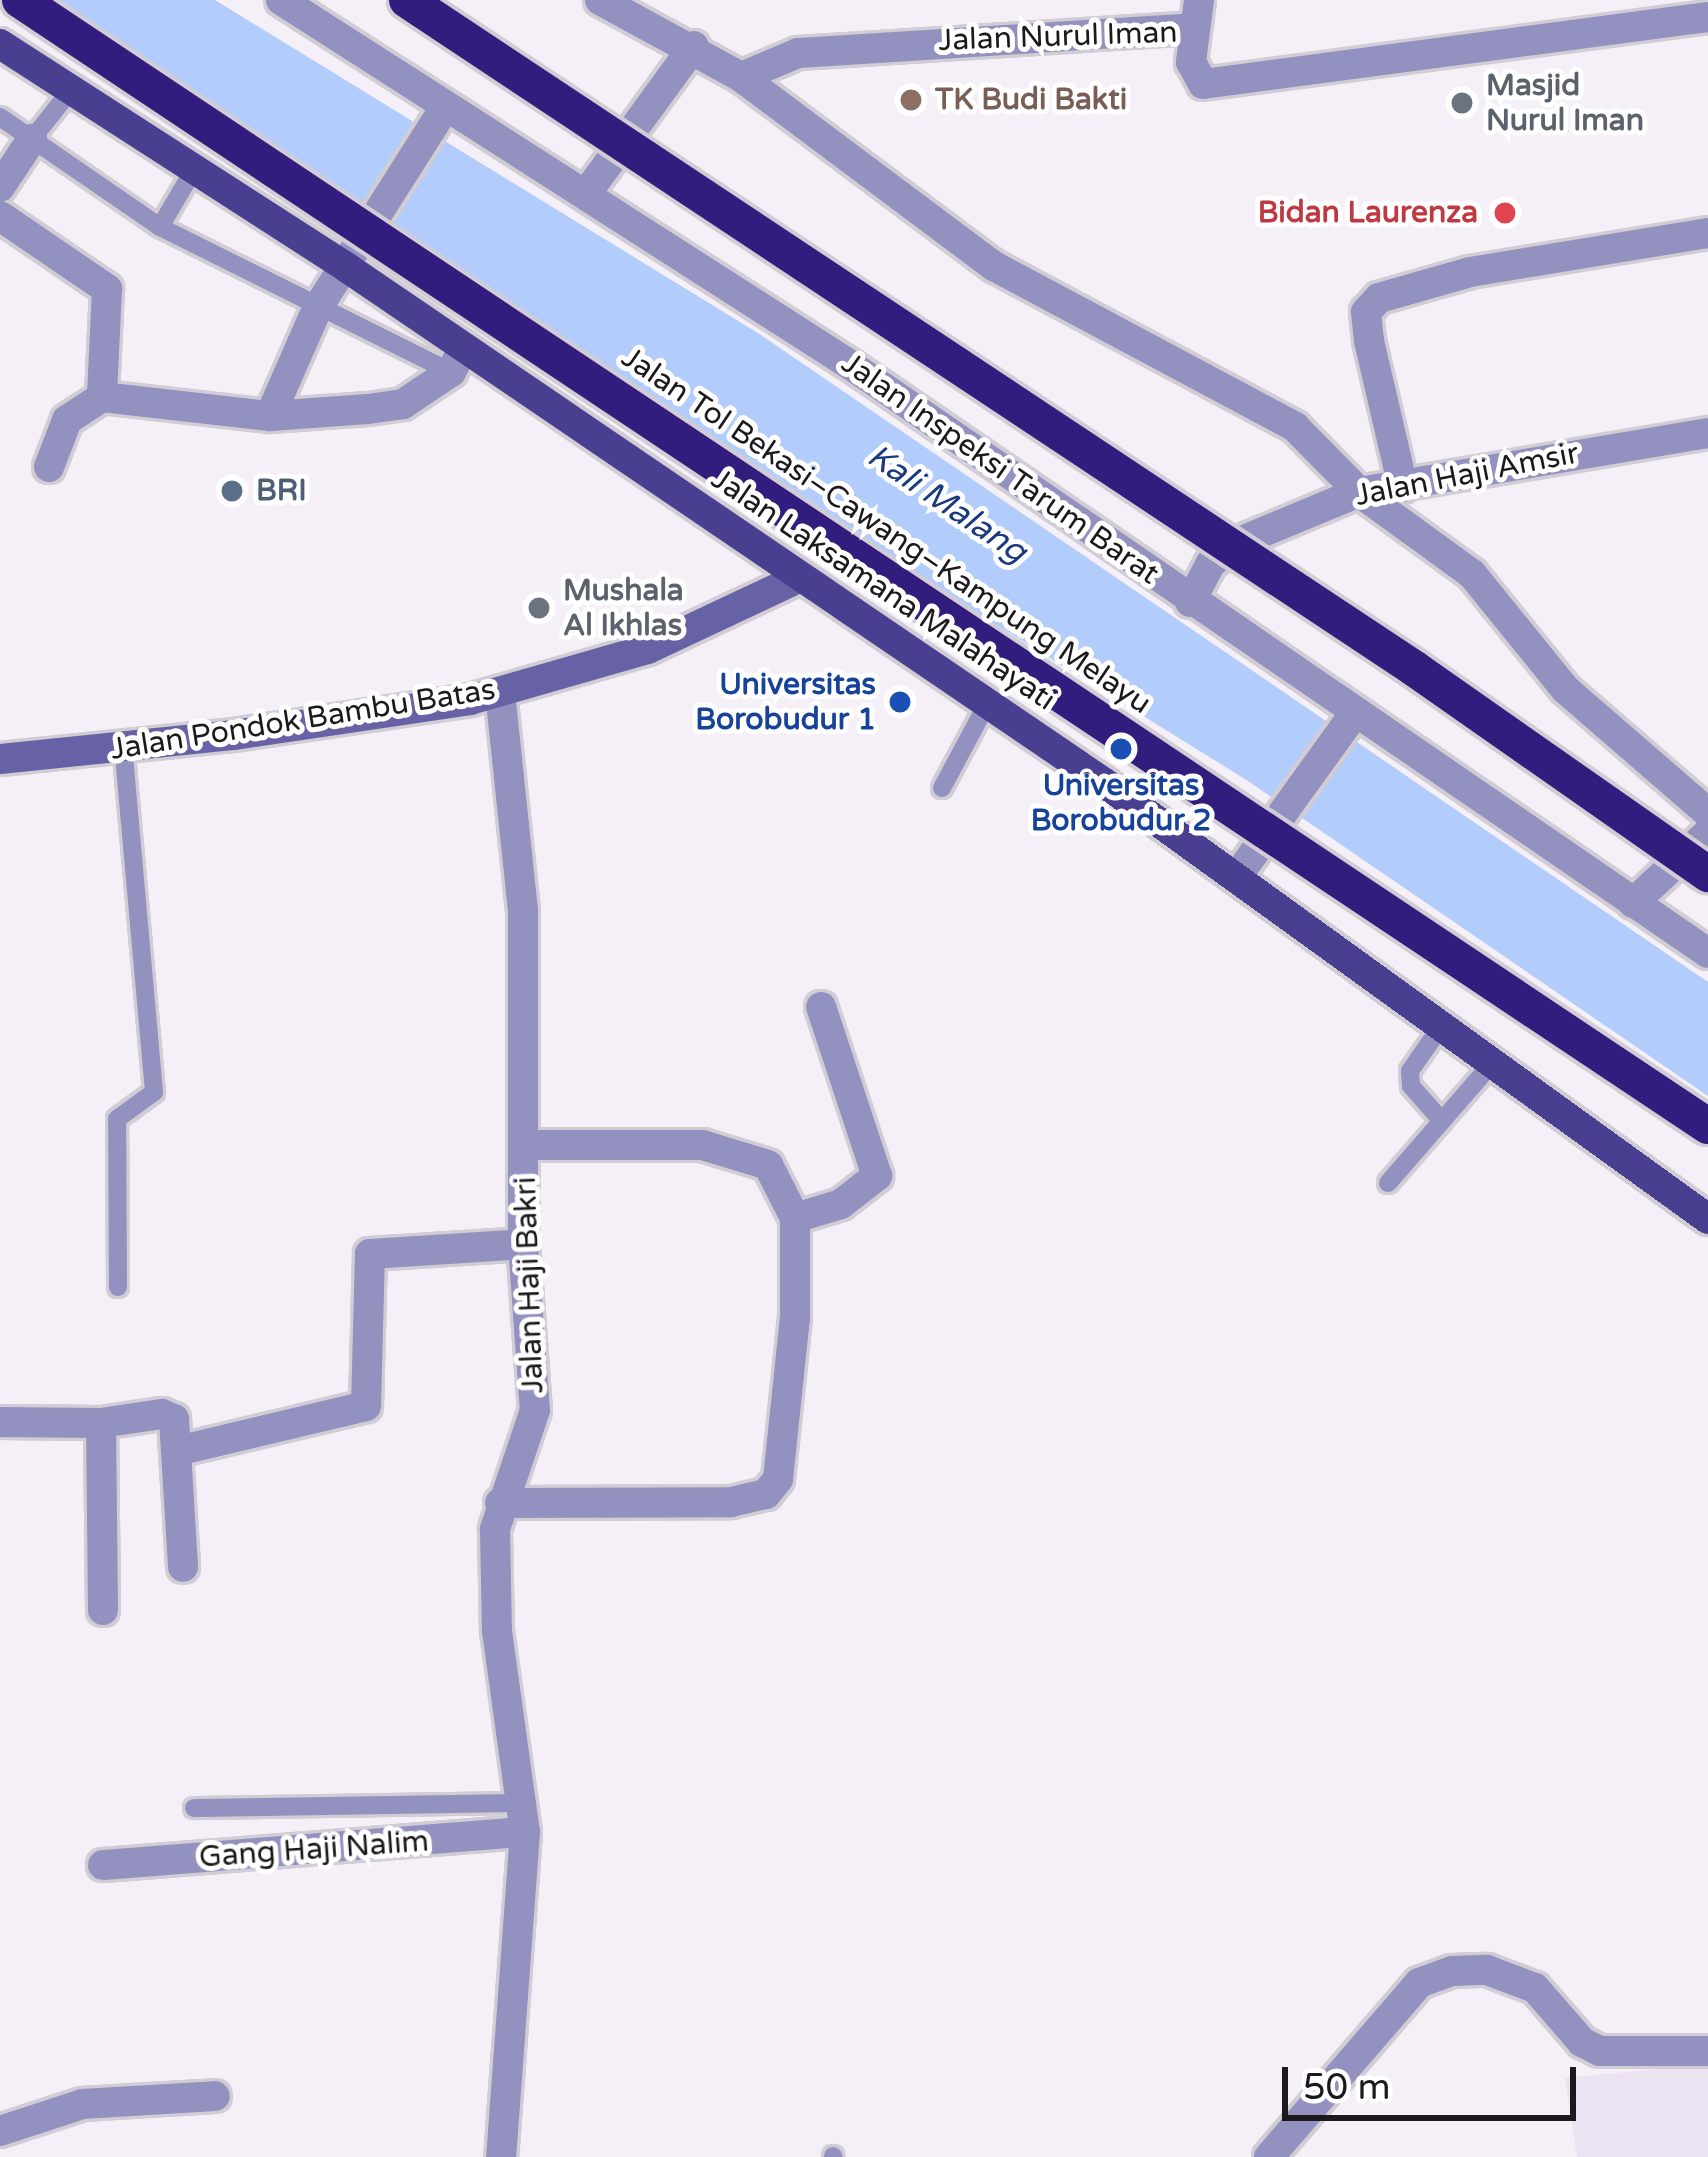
<!DOCTYPE html>
<html>
<head>
<meta charset="utf-8">
<style>
  body { margin:0 }
  #map { position:relative; width:1708px; height:2157px; overflow:hidden; background:#f5eff8; font-family:"Varela Round",sans-serif }
  div>[style] { position:absolute }
  .built>* { inset:0; background:#ebe2f2 }
  .water>* { inset:0; background:#b2ccfc }
  .roads { filter:drop-shadow(3px 0 #d2cdd5) drop-shadow(-3px 0 #d2cdd5) drop-shadow(0 3px #d2cdd5) drop-shadow(0 -3px #d2cdd5) }
  .lane>* { height:18px; margin:-9px; padding:0 9px; transform-origin:9px; border-radius:9px; background:#9291c0 }
  .street>* { height:30px; margin:-15px; padding:0 15px; transform-origin:15px; border-radius:15px; background:#9291c0 }
  .secondary>* { height:30px; margin:-15px; padding:0 15px; transform-origin:15px; border-radius:15px; background:#6662a5 }
  .primary>* { height:30px; margin:-15px; padding:0 15px; transform-origin:15px; border-radius:15px; background:#493f90 }
  .bridges { filter:drop-shadow(3px 0 #d2cdd5) drop-shadow(-3px 0 #d2cdd5) drop-shadow(0 3px #d2cdd5) drop-shadow(0 -3px #d2cdd5) }
  .highway-bridge>* { height:36px; margin:-18px; padding:0 18px; transform-origin:18px; border-radius:18px; background:#321c7d }
  .dots>* { width:33px; height:33px; translate:-50% -50%; box-sizing:border-box; border:6px solid #fff; border-radius:50% }
  span { translate:-50% -50%; white-space:nowrap; text-align:center; line-height:1.15; -webkit-text-stroke:10px #fff; paint-order:stroke }
  .street-label { font-size:30px; color:#1b191c }
  .worship-label { font-size:30px; color:#5b616d; font-weight:700 }
  .left { translate:0 -50%; text-align:left }
  .education-label { font-size:30px; color:#785e54; font-weight:700 }
  .health-label { font-size:30px; color:#be3a42; font-weight:700 }
  .right { translate:-100% -50%; text-align:right }
  .service-label { font-size:30px; color:#4e5e75; font-weight:700 }
  .transit-label { font-size:30px; color:#164399; font-weight:700 }
  .water-label { font-size:33px; color:#193a7d; font-style:italic }
  .scale { position:absolute; left:1282px; top:2067px; width:294px; height:54px; box-sizing:border-box; border:6px solid #1b191c; border-top:0; padding-left:15px; font-size:36px; line-height:42px; white-space:nowrap; color:#1b191c; -webkit-text-stroke:9px #fff; paint-order:stroke }
</style>
</head>
<body>
<div id="map">
  <div class="built">
    <i style="clip-path:polygon(1708px 2064px,1708px 2157px,1577px 2157px,1565px 2078px)"></i>
  </div>
  <div class="water">
    <i style="clip-path:polygon(57px 0,215px 0,761px 335px,1708px 982px,1708px 1096px,1248px 781px,987px 619px)"></i>
  </div>
  <div class="roads">
    <div class="lane">
      <i style="left:0;top:117px;width:194px;rotate:34.5deg"></i>
      <i style="left:160px;top:227px;width:325px;rotate:26.5deg"></i>
      <i style="left:32px;top:139px;width:63px;rotate:-51.5deg"></i>
      <i style="left:160px;top:227px;width:65px;rotate:-59.5deg"></i>
      <i style="left:942px;top:788px;width:93px;rotate:-61.8deg"></i>
      <i style="left:1442px;top:1121px;width:47px;rotate:-131.5deg"></i>
      <i style="left:1411px;top:1086px;width:15px;rotate:-94deg"></i>
      <i style="left:1410px;top:1071px;width:56px;rotate:-55.2deg"></i>
      <i style="left:1388px;top:1183px;width:160px;rotate:-49deg"></i>
      <i style="left:118px;top:1287px;width:168px;rotate:-90.3deg"></i>
      <i style="left:117px;top:1119px;width:46px;rotate:-36.1deg"></i>
      <i style="left:154px;top:1092px;width:345px;rotate:-95.1deg"></i>
      <i style="left:194px;top:1808px;width:329px;rotate:-0.9deg"></i>
      <i style="left:833px;top:2156px;width:1px;rotate:45deg"></i>
    </div>
    <div class="street">
      <i style="left:281px;top:0;width:678px;rotate:32.66deg"></i>
      <i style="left:852px;top:366px;width:1038px;rotate:34.44deg"></i>
      <i style="left:600px;top:0;width:161px;rotate:28.6deg"></i>
      <i style="left:741px;top:77px;width:62px;rotate:-22.8deg"></i>
      <i style="left:798px;top:53px;width:393px;rotate:-3.6deg"></i>
      <i style="left:1199px;top:0;width:63px;rotate:97.4deg"></i>
      <i style="left:1191px;top:62px;width:25px;rotate:61deg"></i>
      <i style="left:1203px;top:84px;width:509px;rotate:-7.56deg"></i>
      <i style="left:741px;top:77px;width:316px;rotate:36.8deg"></i>
      <i style="left:994px;top:266px;width:341px;rotate:28.1deg"></i>
      <i style="left:1295px;top:427px;width:91px;rotate:45.4deg"></i>
      <i style="left:1359px;top:492px;width:140px;rotate:36deg"></i>
      <i style="left:1472px;top:574px;width:148px;rotate:51deg"></i>
      <i style="left:1565px;top:689px;width:189px;rotate:40.9deg"></i>
      <i style="left:0;top:187px;width:58px;rotate:-56.3deg"></i>
      <i style="left:586px;top:194px;width:183px;rotate:-53.9deg"></i>
      <i style="left:0;top:216px;width:130px;rotate:34.3deg"></i>
      <i style="left:107px;top:289px;width:108px;rotate:92.7deg"></i>
      <i style="left:270px;top:416px;width:117px;rotate:-66.3deg"></i>
      <i style="left:317px;top:309px;width:237px;rotate:-57.6deg"></i>
      <i style="left:49px;top:467px;width:50px;rotate:-69deg"></i>
      <i style="left:67px;top:420px;width:42px;rotate:-33.3deg"></i>
      <i style="left:102px;top:397px;width:169px;rotate:6.5deg"></i>
      <i style="left:270px;top:416px;width:98px;rotate:-4.1deg"></i>
      <i style="left:368px;top:409px;width:35px;rotate:-8deg"></i>
      <i style="left:403px;top:404px;width:58px;rotate:-33.7deg"></i>
      <i style="left:451px;top:372px;width:27px;rotate:-62deg"></i>
      <i style="left:1403px;top:487px;width:150px;rotate:-103.1deg"></i>
      <i style="left:1369px;top:341px;width:29px;rotate:-96deg"></i>
      <i style="left:1366px;top:312px;width:19px;rotate:-47deg"></i>
      <i style="left:1379px;top:298px;width:95px;rotate:-15.9deg"></i>
      <i style="left:1470px;top:272px;width:241px;rotate:-9.3deg"></i>
      <i style="left:1190px;top:602px;width:44px;rotate:-61.7deg"></i>
      <i style="left:1211px;top:563px;width:35px;rotate:-37deg"></i>
      <i style="left:1239px;top:542px;width:130px;rotate:-22.6deg"></i>
      <i style="left:1359px;top:492px;width:354px;rotate:-9.6deg"></i>
      <i style="left:500px;top:692px;width:220px;rotate:84deg"></i>
      <i style="left:523px;top:911px;width:333px;rotate:90deg"></i>
      <i style="left:523px;top:1244px;width:166px;rotate:85.9deg"></i>
      <i style="left:535px;top:1410px;width:126px;rotate:108.6deg"></i>
      <i style="left:495px;top:1529px;width:102px;rotate:88.9deg"></i>
      <i style="left:497px;top:1631px;width:203px;rotate:82.1deg"></i>
      <i style="left:525px;top:1832px;width:326px;rotate:94.2deg"></i>
      <i style="left:1238px;top:875px;width:198px;rotate:-54.2deg"></i>
      <i style="left:1633px;top:903px;width:103px;rotate:-43deg"></i>
      <i style="left:795px;top:1218px;width:48px;rotate:-16.9deg"></i>
      <i style="left:841px;top:1204px;width:46px;rotate:-37.9deg"></i>
      <i style="left:877px;top:1176px;width:178px;rotate:-108.3deg"></i>
      <i style="left:0;top:1422px;width:101px;rotate:0.6deg"></i>
      <i style="left:177px;top:1451px;width:194px;rotate:-13.4deg"></i>
      <i style="left:366px;top:1406px;width:152px;rotate:-88.5deg"></i>
      <i style="left:370px;top:1254px;width:153px;rotate:-3.7deg"></i>
      <i style="left:500px;top:1503px;width:231px;rotate:-0.2deg"></i>
      <i style="left:731px;top:1502px;width:36px;rotate:-13deg"></i>
      <i style="left:766px;top:1494px;width:19px;rotate:-51deg"></i>
      <i style="left:778px;top:1479px;width:162px;rotate:-84deg"></i>
      <i style="left:795px;top:1318px;width:100px;rotate:-90deg"></i>
      <i style="left:795px;top:1218px;width:59px;rotate:-117deg"></i>
      <i style="left:768px;top:1165px;width:69px;rotate:-163.1deg"></i>
      <i style="left:702px;top:1145px;width:177px;rotate:180deg"></i>
      <i style="left:103px;top:1610px;width:187px;rotate:-90.6deg"></i>
      <i style="left:101px;top:1423px;width:62px;rotate:-8.4deg"></i>
      <i style="left:162px;top:1414px;width:13px;rotate:23deg"></i>
      <i style="left:174px;top:1419px;width:148px;rotate:86.5deg"></i>
      <i style="left:103px;top:1865px;width:423px;rotate:-4.5deg"></i>
      <i style="left:0;top:2131px;width:86px;rotate:-18.2deg"></i>
      <i style="left:82px;top:2104px;width:133px;rotate:-3.4deg"></i>
      <i style="left:1269px;top:2157px;width:230px;rotate:-49.2deg"></i>
      <i style="left:1419px;top:1983px;width:35px;rotate:-20deg"></i>
      <i style="left:1452px;top:1971px;width:35px;rotate:-2deg"></i>
      <i style="left:1487px;top:1970px;width:51px;rotate:20.6deg"></i>
      <i style="left:1535px;top:1988px;width:72px;rotate:49deg"></i>
      <i style="left:1582px;top:2042px;width:20px;rotate:27deg"></i>
      <i style="left:1600px;top:2051px;width:108px"></i>
    </div>
    <div class="secondary">
      <i style="left:0;top:759px;width:235px;rotate:-5.9deg"></i>
      <i style="left:234px;top:735px;width:239px;rotate:-8.4deg"></i>
      <i style="left:470px;top:700px;width:185px;rotate:-16deg"></i>
      <i style="left:648px;top:649px;width:169px;rotate:-25.2deg"></i>
    </div>
    <div class="primary">
      <i style="left:0;top:44px;width:412px;rotate:32.8deg"></i>
      <i style="left:346px;top:267px;width:919px;rotate:34.23deg"></i>
      <i style="left:1106px;top:784px;width:743px;rotate:35.85deg"></i>
    </div>
  </div>
  <div class="bridges">
    <div class="highway-bridge">
      <i style="left:20px;top:0;width:2029px;rotate:33.71deg"></i>
      <i style="left:407px;top:0;width:1210px;rotate:33.57deg"></i>
      <i style="left:1415px;top:669px;width:358px;rotate:35deg"></i>
    </div>
  </div>
  <div class="dots">
    <i style="left:911px;top:100px;background:#8d6e63"></i>
    <i style="left:1462px;top:103px;background:#6b7280"></i>
    <i style="left:1505px;top:213px;background:#e0444e"></i>
    <i style="left:232px;top:491px;background:#5c6f8a"></i>
    <i style="left:539px;top:608px;background:#6b7280"></i>
    <i style="left:900px;top:702px;background:#1a4fb4"></i>
    <i style="left:1121px;top:749px;background:#1a4fb4"></i>
  </div>
  <div class="street-label">
    <span style="left:1058px;top:37px;rotate:-2deg">Jalan Nurul Iman</span>
    <span style="left:1000px;top:469px;rotate:35deg">Jalan Inspeksi Tarum Barat</span>
    <span style="left:1467px;top:475px;rotate:-11deg">Jalan Haji Amsir</span>
    <span style="left:886px;top:531px;rotate:34deg">Jalan Tol Bekasi–Cawang–Kampung Melayu</span>
    <span style="left:883px;top:590px;rotate:34deg">Jalan Laksamana Malahayati</span>
    <span style="left:303px;top:720px;rotate:-9deg">Jalan Pondok Bambu Batas</span>
    <span style="left:530px;top:1285px;rotate:-92deg">Jalan Haji Bakri</span>
    <span style="left:314px;top:1850px;rotate:-4deg">Gang Haji Nalim</span>
  </div>
  <div class="worship-label">
    <span class="left" style="left:1486px;top:103px">Masjid<br>Nurul Iman</span>
    <span class="left" style="left:563px;top:608px">Mushala<br>Al Ikhlas</span>
  </div>
  <div class="education-label">
    <span class="left" style="left:935px;top:100px">TK Budi Bakti</span>
  </div>
  <div class="health-label">
    <span class="right" style="left:1478px;top:213px">Bidan Laurenza</span>
  </div>
  <div class="service-label">
    <span class="left" style="left:256px;top:491px">BRI</span>
  </div>
  <div class="transit-label">
    <span class="right" style="left:876px;top:702px">Universitas<br>Borobudur 1</span>
    <span style="left:1121px;top:803px">Universitas<br>Borobudur 2</span>
  </div>
  <div class="water-label">
    <span style="left:947px;top:504px;rotate:34deg">Kali Malang</span>
  </div>
  <div class="scale">50 m</div>
</div>
</body>
</html>
